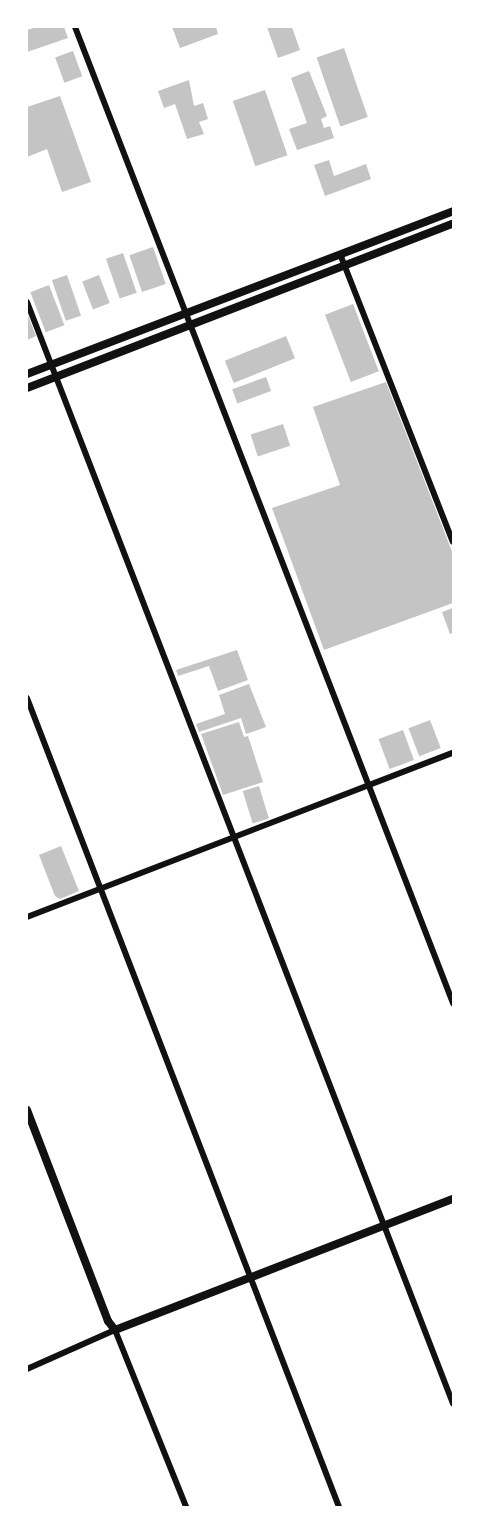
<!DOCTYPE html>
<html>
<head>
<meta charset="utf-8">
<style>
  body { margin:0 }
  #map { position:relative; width:480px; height:1534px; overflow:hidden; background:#fff; font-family:"Asap Condensed",sans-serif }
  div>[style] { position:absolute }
  .building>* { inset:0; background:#c4c4c4; transform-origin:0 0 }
  .minor>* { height:6px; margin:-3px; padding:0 3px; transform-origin:3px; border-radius:3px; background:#111 }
  .tertiary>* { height:8px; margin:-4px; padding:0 4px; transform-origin:4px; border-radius:4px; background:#111 }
  .secondary>* { height:8px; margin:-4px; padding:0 4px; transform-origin:4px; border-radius:4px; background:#111 }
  span { translate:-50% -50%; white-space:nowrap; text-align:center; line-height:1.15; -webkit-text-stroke:4.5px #fff; paint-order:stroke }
  .frame { position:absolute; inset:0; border:28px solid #fff; pointer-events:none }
</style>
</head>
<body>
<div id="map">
  <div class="building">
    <i style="clip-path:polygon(37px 27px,64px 27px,68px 38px,27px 52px,27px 30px)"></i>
    <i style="clip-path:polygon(172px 27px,216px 27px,218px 34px,180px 48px)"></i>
    <i style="clip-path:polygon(267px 27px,292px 27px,300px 50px,278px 58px)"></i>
    <i style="left:344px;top:48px;width:73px;height:29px;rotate:71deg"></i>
    <i style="left:73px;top:51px;width:27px;height:19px;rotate:70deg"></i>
    <i style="clip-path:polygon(309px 71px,327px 116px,321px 119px,324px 128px,330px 126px,334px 138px,297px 150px,289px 129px,307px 123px,291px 78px)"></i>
    <i style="clip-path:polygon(189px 80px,194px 106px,203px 103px,208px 119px,199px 122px,204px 134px,187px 139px,175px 104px,164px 108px,158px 91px)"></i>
    <i style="left:265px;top:90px;width:69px;height:34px;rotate:71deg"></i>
    <i style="clip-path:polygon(60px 96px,91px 182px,62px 192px,47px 149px,27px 157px,27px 107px)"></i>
    <i style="clip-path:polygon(329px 160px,334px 176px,366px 164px,371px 179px,325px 196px,314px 165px)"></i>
    <i style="left:153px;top:247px;width:39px;height:25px;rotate:71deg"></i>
    <i style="left:123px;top:253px;width:42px;height:18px;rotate:71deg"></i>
    <i style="left:67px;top:275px;width:43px;height:16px;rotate:71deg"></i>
    <i style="left:99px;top:275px;width:30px;height:18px;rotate:69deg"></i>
    <i style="left:49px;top:285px;width:43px;height:20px;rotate:69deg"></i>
    <i style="left:353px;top:304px;width:72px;height:30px;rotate:69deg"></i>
    <i style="clip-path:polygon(27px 313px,36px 336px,27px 340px)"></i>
    <i style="left:286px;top:336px;width:24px;height:66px;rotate:68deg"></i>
    <i style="left:266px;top:377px;width:15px;height:36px;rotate:70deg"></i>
    <i style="clip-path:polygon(386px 382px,453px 554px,453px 603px,324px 650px,272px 508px,340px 485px,313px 407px)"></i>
    <i style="left:283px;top:424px;width:23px;height:34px;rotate:72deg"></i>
    <i style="clip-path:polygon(453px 608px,453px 633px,450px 634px,442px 612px)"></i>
    <i style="clip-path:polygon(237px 650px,248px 680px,218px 691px,209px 666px,178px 676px,176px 670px)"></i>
    <i style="clip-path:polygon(249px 684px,266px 727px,246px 734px,241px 718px,199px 732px,196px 724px,225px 714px,219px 695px)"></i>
    <i style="left:430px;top:720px;width:30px;height:23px;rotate:69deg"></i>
    <i style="clip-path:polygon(239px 722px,244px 737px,248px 736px,263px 782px,223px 795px,201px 734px)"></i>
    <i style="left:403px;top:730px;width:32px;height:26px;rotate:70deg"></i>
    <i style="left:259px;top:786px;width:34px;height:17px;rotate:73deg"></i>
    <i style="clip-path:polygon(61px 846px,79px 891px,60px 899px,55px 896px,39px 855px)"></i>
  </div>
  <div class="minor">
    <i style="left:75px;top:27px;width:1047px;rotate:68.83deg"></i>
    <i style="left:340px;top:254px;width:309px;rotate:68.6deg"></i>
    <i style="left:27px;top:302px;width:1181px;rotate:68.86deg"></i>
    <i style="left:27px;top:698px;width:867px;rotate:68.91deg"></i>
    <i style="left:27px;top:917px;width:456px;rotate:-21.1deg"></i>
    <i style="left:27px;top:1369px;width:96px;rotate:-23.9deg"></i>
    <i style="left:115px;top:1330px;width:191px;rotate:68.1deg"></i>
  </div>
  <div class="tertiary">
    <i style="left:27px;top:1110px;width:226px;rotate:69deg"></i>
    <i style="left:108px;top:1321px;width:11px;rotate:52deg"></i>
    <i style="left:115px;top:1330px;width:362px;rotate:-21.2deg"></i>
  </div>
  <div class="secondary">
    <i style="left:27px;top:374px;width:456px;rotate:-20.9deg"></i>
    <i style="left:27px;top:388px;width:456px;rotate:-21.1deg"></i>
  </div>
  <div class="frame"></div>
</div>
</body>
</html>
